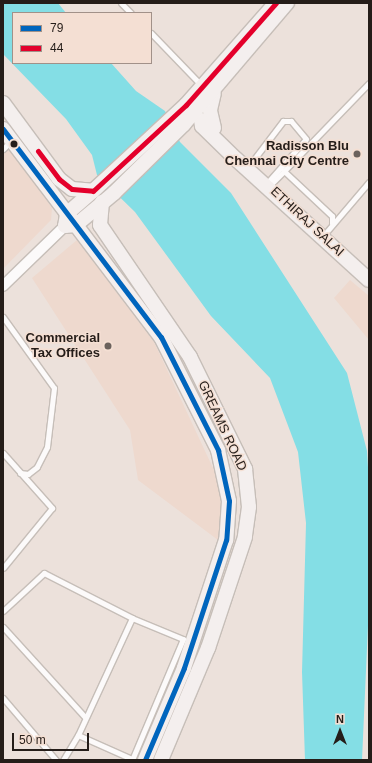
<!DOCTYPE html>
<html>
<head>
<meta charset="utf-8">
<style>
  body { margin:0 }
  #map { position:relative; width:372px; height:763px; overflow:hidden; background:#ece1db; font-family:Arial,sans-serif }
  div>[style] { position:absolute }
  .built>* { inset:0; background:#eed9ce }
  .water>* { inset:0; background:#84dee5 }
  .roads { filter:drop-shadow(1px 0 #c6beb8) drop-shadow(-1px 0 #c6beb8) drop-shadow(0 1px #c6beb8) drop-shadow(0 -1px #c6beb8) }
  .lane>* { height:5px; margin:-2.5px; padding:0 2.5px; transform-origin:2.5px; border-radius:2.5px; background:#fcfafa }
  .street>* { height:10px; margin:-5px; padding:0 5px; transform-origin:5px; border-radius:5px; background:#fcfafa }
  .secondary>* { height:14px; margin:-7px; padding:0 7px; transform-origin:7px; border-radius:7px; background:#f4efee }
  .bus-1>* { height:5px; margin:-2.5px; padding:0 2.5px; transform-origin:2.5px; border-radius:2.5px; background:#0065bd }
  .bus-2>* { height:5px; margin:-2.5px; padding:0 2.5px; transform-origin:2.5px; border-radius:2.5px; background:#e4002b }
  .dots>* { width:11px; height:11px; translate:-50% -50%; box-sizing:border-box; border:2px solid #f4dfd3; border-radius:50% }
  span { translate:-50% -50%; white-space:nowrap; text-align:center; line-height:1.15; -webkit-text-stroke:3px #f4dfd3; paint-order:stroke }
  .poi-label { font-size:13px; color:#251d19; font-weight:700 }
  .right { translate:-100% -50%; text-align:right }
  .street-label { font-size:13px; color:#251d19 }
  .frame { position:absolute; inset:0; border:4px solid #251d19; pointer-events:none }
  .legend { position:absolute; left:12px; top:12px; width:140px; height:52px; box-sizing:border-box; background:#f4dfd3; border:1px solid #a19189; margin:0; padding:5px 7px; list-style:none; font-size:12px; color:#251d19 }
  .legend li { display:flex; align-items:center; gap:8px; height:20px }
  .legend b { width:20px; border:1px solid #a19189 }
  .north { position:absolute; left:320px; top:711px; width:40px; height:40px; -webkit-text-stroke:3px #f4dfd3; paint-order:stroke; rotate:0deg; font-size:11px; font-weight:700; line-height:16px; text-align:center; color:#251d19 }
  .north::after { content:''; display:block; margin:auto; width:14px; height:18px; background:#251d19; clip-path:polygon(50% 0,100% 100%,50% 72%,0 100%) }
  .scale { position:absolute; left:12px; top:733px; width:77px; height:18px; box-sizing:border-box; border:2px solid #251d19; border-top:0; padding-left:5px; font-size:12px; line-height:14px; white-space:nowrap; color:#251d19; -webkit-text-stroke:3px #f4dfd3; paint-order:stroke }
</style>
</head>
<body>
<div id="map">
  <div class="built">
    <i style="clip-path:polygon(3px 140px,52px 208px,51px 220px,3px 269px)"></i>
    <i style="clip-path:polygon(77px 240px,154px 342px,220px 483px,222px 543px,138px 480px,130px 430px,32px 278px)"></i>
    <i style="clip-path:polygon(350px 280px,369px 296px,369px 340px,334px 298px)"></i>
  </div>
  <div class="water">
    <i style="clip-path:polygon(3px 3px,58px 3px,66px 13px,13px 13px,13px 63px,111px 63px,136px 91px,165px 111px,180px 142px,231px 193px,347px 373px,367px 451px,369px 484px,369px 603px,362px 760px,305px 760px,302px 672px,306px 523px,298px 452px,270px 378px,211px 316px,135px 212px,97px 175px,92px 155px,66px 119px,3px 54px)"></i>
  </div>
  <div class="roads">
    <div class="lane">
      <i style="left:121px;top:3px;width:14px;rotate:45deg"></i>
      <i style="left:151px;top:33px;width:74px;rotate:46.1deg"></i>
      <i style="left:3px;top:149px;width:11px;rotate:-45deg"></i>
      <i style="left:248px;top:167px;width:58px;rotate:-52.7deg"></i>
      <i style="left:283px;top:121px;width:8px"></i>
      <i style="left:291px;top:121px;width:23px;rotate:50deg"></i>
      <i style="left:306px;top:139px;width:60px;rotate:131.6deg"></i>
      <i style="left:284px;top:171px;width:122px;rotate:-46deg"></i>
      <i style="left:269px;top:186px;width:21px;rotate:-45deg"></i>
      <i style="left:284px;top:171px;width:66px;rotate:43.2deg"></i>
      <i style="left:332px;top:216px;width:7px;rotate:90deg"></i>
      <i style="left:323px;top:236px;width:71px;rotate:-49.6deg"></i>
      <i style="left:3px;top:317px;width:87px;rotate:54.3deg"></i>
      <i style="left:54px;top:388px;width:59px;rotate:96.8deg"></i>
      <i style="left:47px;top:447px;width:22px;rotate:117deg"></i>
      <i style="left:37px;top:467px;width:11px;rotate:142deg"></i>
      <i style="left:28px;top:474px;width:8px;rotate:-173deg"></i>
      <i style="left:3px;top:453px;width:74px;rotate:48.3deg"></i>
      <i style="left:52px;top:508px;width:77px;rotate:129.2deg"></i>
      <i style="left:3px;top:611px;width:56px;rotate:-42.8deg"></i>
      <i style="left:44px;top:573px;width:99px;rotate:27.1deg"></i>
      <i style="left:132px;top:618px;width:55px;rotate:22.4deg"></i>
      <i style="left:183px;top:639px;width:131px;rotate:112.9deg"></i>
      <i style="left:3px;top:627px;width:122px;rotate:47.7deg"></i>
      <i style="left:3px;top:698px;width:82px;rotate:49.5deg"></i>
      <i style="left:78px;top:735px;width:59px;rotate:24deg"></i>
      <i style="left:63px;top:760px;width:29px;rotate:-59deg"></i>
      <i style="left:78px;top:735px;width:129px;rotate:-65.2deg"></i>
    </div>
    <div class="street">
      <i style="left:3px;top:286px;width:86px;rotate:-44.1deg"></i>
    </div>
    <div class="secondary">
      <i style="left:3px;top:103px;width:94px;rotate:53.6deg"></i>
      <i style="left:59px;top:179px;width:16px;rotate:38deg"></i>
      <i style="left:72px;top:189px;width:21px;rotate:5deg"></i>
      <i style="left:93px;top:191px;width:127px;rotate:-42.8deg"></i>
      <i style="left:186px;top:105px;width:136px;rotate:-48.6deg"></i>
      <i style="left:201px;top:120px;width:6px;rotate:81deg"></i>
      <i style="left:202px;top:126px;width:49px;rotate:44.2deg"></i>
      <i style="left:237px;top:160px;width:178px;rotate:42.3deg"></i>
      <i style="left:214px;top:128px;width:18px;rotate:-103deg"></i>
      <i style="left:210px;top:110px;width:17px;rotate:-77deg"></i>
      <i style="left:3px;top:129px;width:261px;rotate:52.8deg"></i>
      <i style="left:161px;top:337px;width:127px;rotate:63.2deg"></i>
      <i style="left:218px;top:450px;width:52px;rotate:77.8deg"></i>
      <i style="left:229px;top:501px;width:39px;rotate:94deg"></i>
      <i style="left:226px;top:540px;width:135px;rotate:108.2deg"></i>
      <i style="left:184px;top:668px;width:100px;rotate:113deg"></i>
      <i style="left:93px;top:191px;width:35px;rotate:139deg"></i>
      <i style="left:67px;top:214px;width:12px;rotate:99deg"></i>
      <i style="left:65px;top:226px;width:11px;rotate:-5deg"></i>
      <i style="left:76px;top:225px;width:50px;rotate:-40.1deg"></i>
      <i style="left:114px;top:193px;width:98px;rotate:-44.6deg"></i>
      <i style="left:184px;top:124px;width:159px;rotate:-49.6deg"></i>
      <i style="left:102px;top:202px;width:23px;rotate:95deg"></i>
      <i style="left:100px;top:225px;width:160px;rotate:55.7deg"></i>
      <i style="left:190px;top:357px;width:125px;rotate:63.8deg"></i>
      <i style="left:245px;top:469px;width:38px;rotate:84deg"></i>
      <i style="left:249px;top:507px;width:30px;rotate:98deg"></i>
      <i style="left:245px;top:537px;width:117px;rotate:108.4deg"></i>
      <i style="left:208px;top:648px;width:121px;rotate:112.8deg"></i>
    </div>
  </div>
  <div class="bus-1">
    <i style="left:3px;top:129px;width:261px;rotate:52.8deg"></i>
    <i style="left:161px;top:337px;width:127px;rotate:63.2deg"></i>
    <i style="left:218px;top:450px;width:52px;rotate:77.8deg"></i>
    <i style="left:229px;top:501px;width:39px;rotate:94deg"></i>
    <i style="left:226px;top:540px;width:135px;rotate:108.2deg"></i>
    <i style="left:184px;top:668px;width:100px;rotate:113deg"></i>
  </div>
  <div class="bus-2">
    <i style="left:38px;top:151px;width:35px;rotate:53deg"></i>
    <i style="left:59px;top:179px;width:16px;rotate:38deg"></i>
    <i style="left:72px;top:189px;width:21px;rotate:5deg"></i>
    <i style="left:93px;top:191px;width:127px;rotate:-42.8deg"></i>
    <i style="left:186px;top:105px;width:136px;rotate:-48.6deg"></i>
  </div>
  <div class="dots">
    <i style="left:14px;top:144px;background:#251d19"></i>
    <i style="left:357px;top:154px;background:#6b625d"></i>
    <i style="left:108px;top:346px;background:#6b625d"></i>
  </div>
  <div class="poi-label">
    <span class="right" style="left:349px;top:154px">Radisson Blu<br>Chennai City Centre</span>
    <span class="right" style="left:100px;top:346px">Commercial<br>Tax Offices</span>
  </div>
  <div class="street-label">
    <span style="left:307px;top:222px;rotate:43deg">ETHIRAJ SALAI</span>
    <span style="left:222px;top:426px;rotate:65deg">GREAMS ROAD</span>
  </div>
  <div class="frame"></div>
  <ul class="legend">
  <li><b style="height:5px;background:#0065bd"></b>79</li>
  <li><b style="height:5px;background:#e4002b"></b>44</li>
  </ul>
  <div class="north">N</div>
  <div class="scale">50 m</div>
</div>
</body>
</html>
